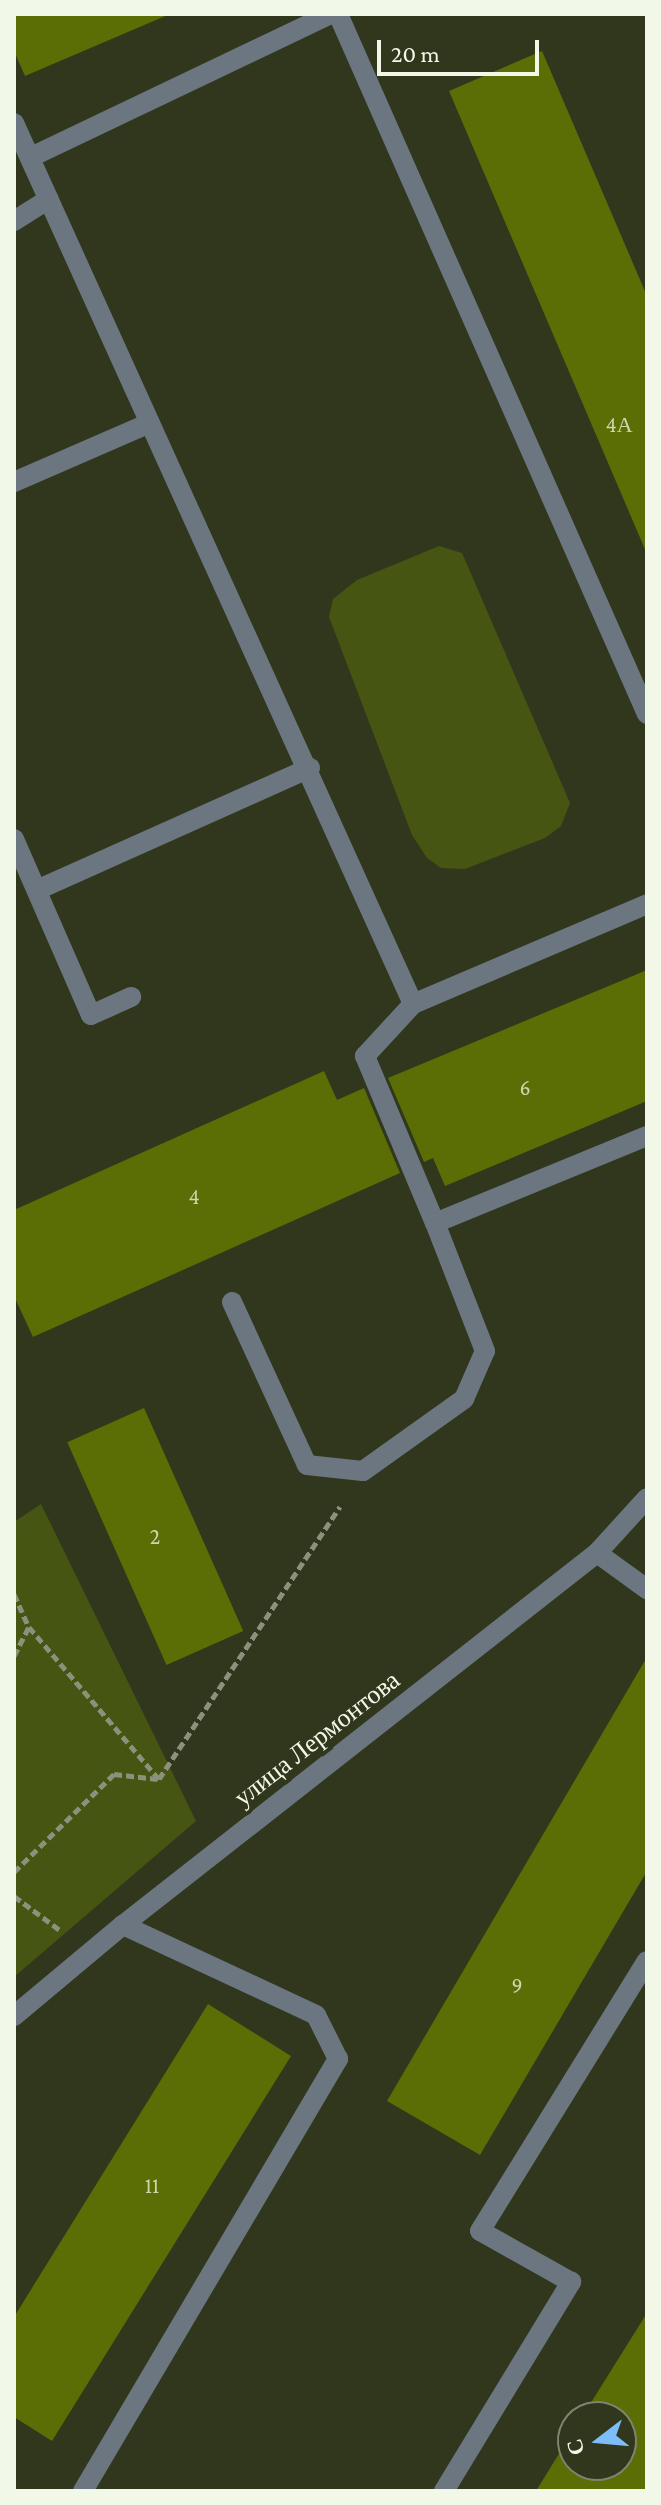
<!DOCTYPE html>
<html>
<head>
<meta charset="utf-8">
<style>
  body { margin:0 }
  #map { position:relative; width:661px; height:2505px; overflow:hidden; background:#30371d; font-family:"Crimson Pro",serif }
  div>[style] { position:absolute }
  .green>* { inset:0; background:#465512 }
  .building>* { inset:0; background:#5a6e05; transform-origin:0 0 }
  .path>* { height:5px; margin-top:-2.5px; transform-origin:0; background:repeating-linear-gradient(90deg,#8b917c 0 8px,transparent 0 12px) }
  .minor>* { height:20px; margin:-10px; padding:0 10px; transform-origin:10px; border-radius:10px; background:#6c7680 }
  span { translate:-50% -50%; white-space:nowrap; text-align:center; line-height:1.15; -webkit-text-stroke:8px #30371d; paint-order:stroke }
  .number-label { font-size:22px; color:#ccd6af }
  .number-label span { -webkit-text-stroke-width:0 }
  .street-label { font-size:26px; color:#f2f8e8 }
  .frame { position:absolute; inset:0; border:16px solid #f2f8e8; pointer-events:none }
  .north { position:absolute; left:557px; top:2401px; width:80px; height:80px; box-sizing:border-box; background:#30371d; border:2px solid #7e846e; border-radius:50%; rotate:254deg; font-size:22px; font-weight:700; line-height:32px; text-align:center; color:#f2f8e8 }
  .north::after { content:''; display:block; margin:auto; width:28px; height:36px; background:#7dbef9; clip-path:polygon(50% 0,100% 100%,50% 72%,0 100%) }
  .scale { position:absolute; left:377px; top:40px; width:162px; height:36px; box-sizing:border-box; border:4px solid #f2f8e8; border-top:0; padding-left:10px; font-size:24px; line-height:28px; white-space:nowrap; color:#f2f8e8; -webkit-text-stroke:6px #30371d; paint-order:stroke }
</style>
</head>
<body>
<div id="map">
  <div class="green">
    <i style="clip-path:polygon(439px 546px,462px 553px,570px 803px,561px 826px,545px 838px,465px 869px,441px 868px,427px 858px,412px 835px,329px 617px,333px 599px,357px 580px)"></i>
    <i style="clip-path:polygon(41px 1504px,196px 1821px,14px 1977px,14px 1522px)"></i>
  </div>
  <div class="building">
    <i style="clip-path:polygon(14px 14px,170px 14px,25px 76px,14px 51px)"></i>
    <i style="clip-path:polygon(542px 51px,647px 296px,647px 554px,449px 91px)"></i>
    <i style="clip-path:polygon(647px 970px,647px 1101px,445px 1186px,433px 1158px,424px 1162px,388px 1078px)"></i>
    <i style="clip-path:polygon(324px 1071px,337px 1100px,364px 1088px,400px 1173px,33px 1337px,14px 1296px,14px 1210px)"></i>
    <i style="left:144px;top:1408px;width:244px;height:84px;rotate:66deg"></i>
    <i style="clip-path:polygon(647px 1657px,647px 1871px,480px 2155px,387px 2101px)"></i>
    <i style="clip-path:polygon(208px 2004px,291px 2056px,52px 2441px,14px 2417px,14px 2317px)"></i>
    <i style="clip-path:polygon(647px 2313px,647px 2491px,536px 2491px,573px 2431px,573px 2465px,621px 2465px,621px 2417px,582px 2417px)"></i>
  </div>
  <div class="path">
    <i style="left:14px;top:1594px;width:36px;rotate:66deg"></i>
    <i style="left:29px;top:1627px;width:200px;rotate:49.5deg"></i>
    <i style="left:14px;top:1656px;width:33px;rotate:-63deg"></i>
    <i style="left:159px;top:1779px;width:327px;rotate:-56.4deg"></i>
    <i style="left:14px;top:1872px;width:140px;rotate:-44.4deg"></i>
    <i style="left:114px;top:1774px;width:44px;rotate:6.5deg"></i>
    <i style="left:14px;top:1896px;width:57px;rotate:36.5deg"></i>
  </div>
  <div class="minor">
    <i style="left:338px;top:14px;width:765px;rotate:66.18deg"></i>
    <i style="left:14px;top:123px;width:967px;rotate:65.63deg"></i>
    <i style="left:413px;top:1004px;width:254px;rotate:-23.1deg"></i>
    <i style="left:31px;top:157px;width:332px;rotate:-25.5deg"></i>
    <i style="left:14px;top:221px;width:41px;rotate:-32.2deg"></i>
    <i style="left:14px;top:482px;width:148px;rotate:-23.5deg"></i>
    <i style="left:14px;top:839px;width:192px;rotate:66.4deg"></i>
    <i style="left:91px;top:1015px;width:44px;rotate:-24.2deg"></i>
    <i style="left:37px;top:890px;width:299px;rotate:-24.1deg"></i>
    <i style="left:413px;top:1004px;width:71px;rotate:132.7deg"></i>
    <i style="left:365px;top:1056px;width:181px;rotate:67.3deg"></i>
    <i style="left:435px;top:1223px;width:229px;rotate:-22.3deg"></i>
    <i style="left:232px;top:1302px;width:179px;rotate:65.3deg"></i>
    <i style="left:307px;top:1465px;width:56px;rotate:6.1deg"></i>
    <i style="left:363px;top:1471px;width:124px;rotate:-35.5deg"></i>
    <i style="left:464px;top:1399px;width:52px;rotate:-66.4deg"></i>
    <i style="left:485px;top:1351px;width:137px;rotate:-111.3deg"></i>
    <i style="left:597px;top:1553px;width:62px;rotate:35.8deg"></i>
    <i style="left:14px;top:2016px;width:142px;rotate:-39.9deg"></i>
    <i style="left:123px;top:1925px;width:603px;rotate:-38.13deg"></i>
    <i style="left:597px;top:1553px;width:74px;rotate:-47.7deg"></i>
    <i style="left:83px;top:2491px;width:502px;rotate:-59.45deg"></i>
    <i style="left:338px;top:2059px;width:49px;rotate:-116.6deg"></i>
    <i style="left:316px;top:2015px;width:213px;rotate:-155deg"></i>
    <i style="left:444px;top:2491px;width:245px;rotate:-58.7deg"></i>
    <i style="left:571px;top:2282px;width:104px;rotate:-150.7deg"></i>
    <i style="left:480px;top:2231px;width:317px;rotate:-58.3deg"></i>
  </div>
  <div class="number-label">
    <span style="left:619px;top:425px">4А</span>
    <span style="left:525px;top:1088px">6</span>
    <span style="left:194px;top:1197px">4</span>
    <span style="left:155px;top:1537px">2</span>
    <span style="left:517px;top:1986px">9</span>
    <span style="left:152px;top:2186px">11</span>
  </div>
  <div class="street-label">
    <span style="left:317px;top:1739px;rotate:-38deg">улица Лермонтова</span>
  </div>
  <div class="frame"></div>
  <div class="north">С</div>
  <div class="scale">20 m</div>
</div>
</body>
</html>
